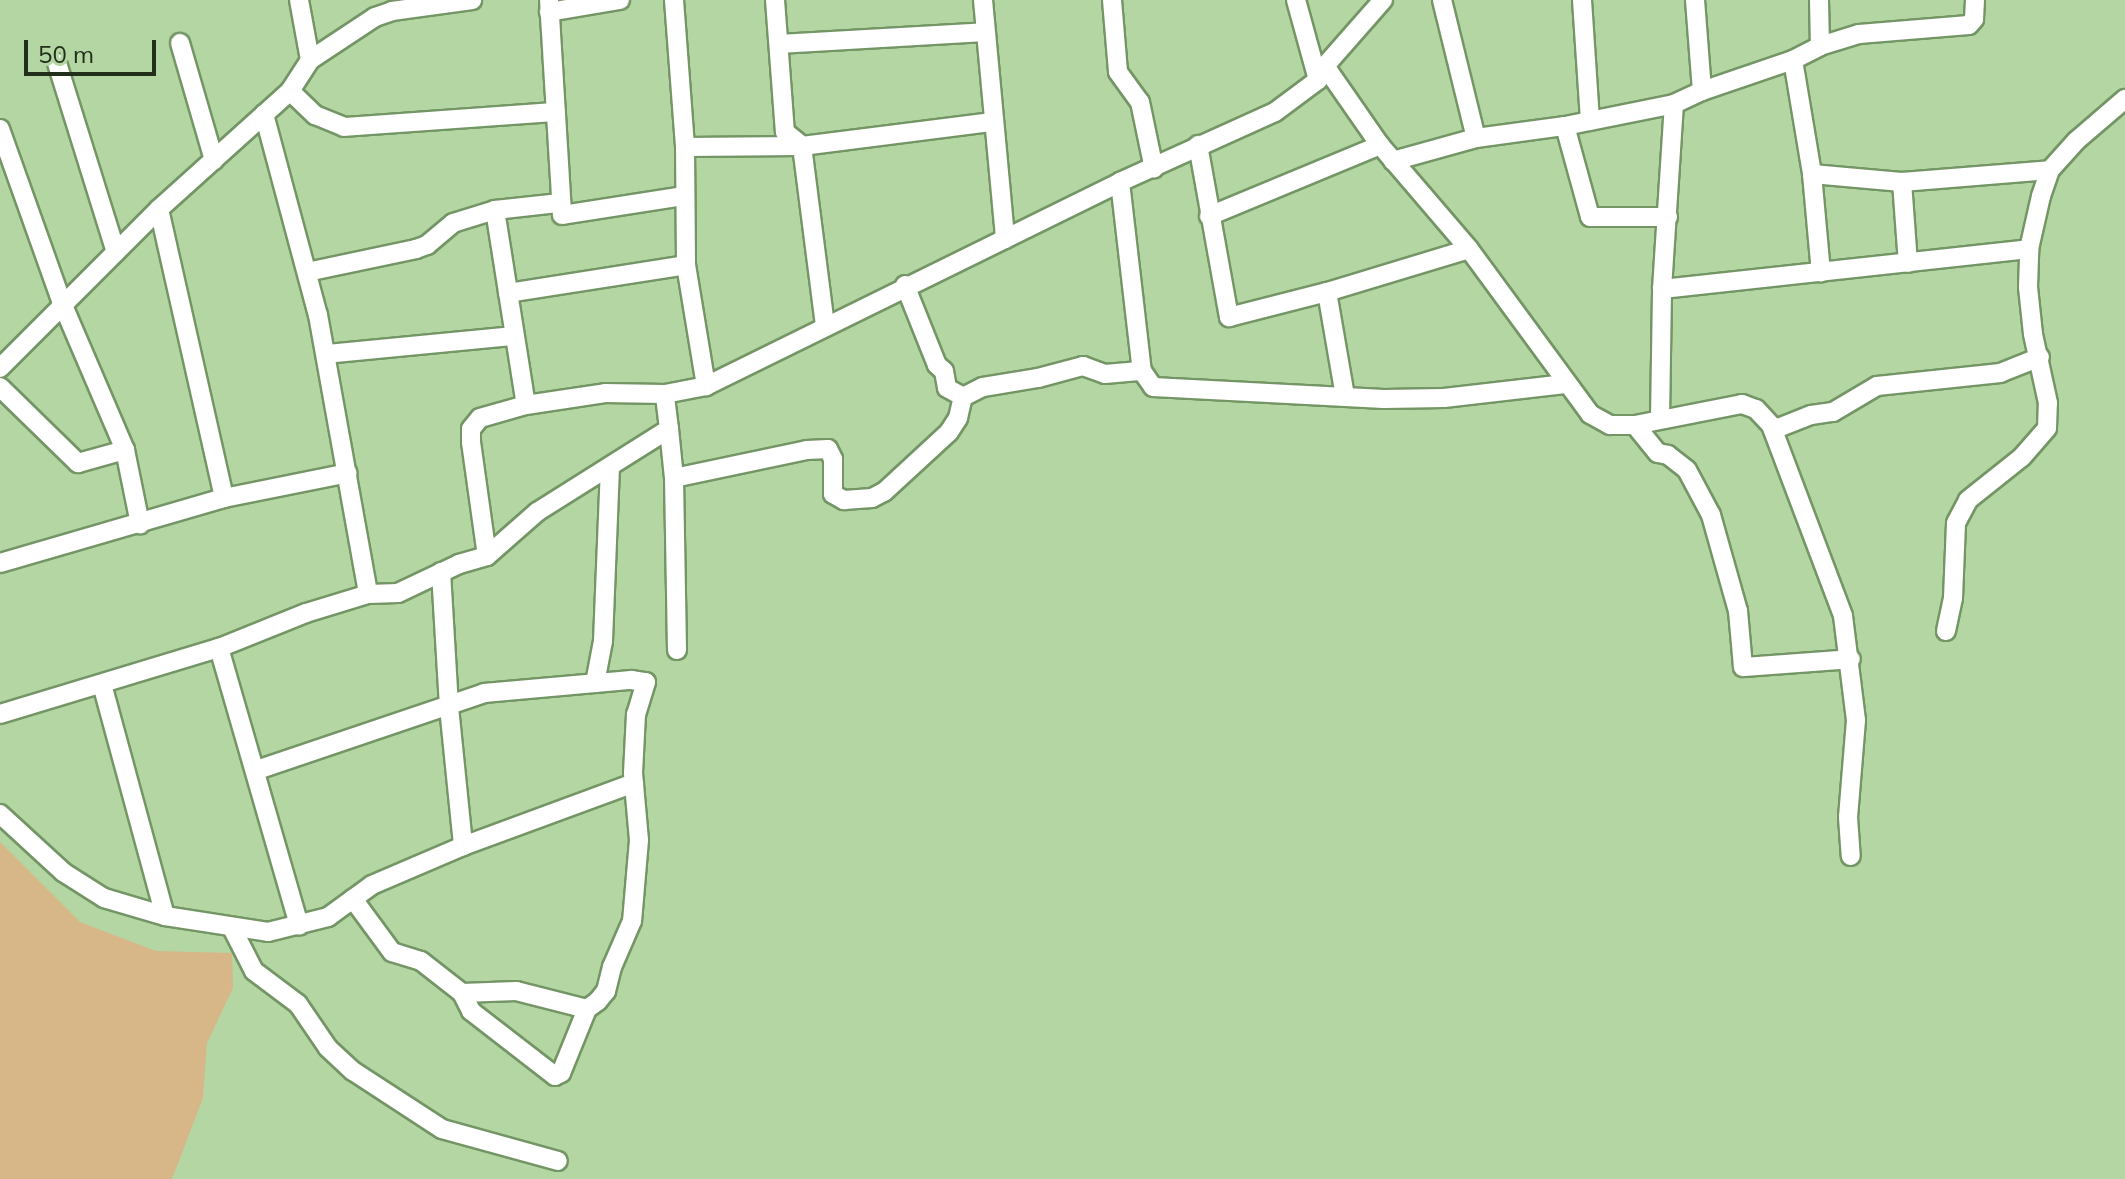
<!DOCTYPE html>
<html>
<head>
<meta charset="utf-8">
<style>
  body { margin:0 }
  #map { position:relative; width:2125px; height:1179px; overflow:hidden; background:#b3d6a3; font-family:Mulish,sans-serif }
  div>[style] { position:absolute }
  .green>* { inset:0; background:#d7b688 }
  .roads { filter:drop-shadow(2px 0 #749565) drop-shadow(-2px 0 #749565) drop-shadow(0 2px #749565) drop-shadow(0 -2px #749565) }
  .street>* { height:18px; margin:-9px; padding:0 9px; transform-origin:9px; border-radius:9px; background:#fff }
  span { translate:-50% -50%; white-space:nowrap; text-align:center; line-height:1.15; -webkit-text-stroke:6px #b3d6a3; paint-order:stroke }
  .scale { position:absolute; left:24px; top:40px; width:132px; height:36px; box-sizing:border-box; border:4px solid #212f1b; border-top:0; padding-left:10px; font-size:24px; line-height:28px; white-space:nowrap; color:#212f1b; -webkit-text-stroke:6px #b3d6a3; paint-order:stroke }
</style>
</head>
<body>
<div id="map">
  <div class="green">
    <i style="clip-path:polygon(0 842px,80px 922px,156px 951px,232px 953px,233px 988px,207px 1043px,203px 1098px,172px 1179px,0 1179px)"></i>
  </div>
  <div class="roads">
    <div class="street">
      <i style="left:299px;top:0;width:61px;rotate:79.6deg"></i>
      <i style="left:549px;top:0;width:215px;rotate:86.5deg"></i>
      <i style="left:562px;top:215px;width:123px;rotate:-8.9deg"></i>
      <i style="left:674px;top:0;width:147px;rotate:85.7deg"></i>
      <i style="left:685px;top:147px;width:118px;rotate:89.5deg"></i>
      <i style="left:686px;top:265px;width:123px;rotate:80.6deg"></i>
      <i style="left:775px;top:0;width:132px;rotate:85.7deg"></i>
      <i style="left:785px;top:132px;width:22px;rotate:39deg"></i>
      <i style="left:802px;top:146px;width:180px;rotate:82.7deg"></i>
      <i style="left:983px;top:0;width:240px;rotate:84.7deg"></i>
      <i style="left:1112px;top:0;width:72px;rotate:85.2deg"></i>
      <i style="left:1118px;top:72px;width:37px;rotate:54deg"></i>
      <i style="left:1140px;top:102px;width:68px;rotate:78.2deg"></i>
      <i style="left:1296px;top:0;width:83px;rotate:74.6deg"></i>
      <i style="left:1442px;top:0;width:142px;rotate:76.2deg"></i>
      <i style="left:1582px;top:0;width:121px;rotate:86.2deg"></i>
      <i style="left:1695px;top:0;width:91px;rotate:85.6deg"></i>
      <i style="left:1819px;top:0;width:46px;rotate:88.8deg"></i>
      <i style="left:549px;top:12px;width:72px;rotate:-9.6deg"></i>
      <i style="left:180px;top:43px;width:122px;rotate:73.8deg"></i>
      <i style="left:779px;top:44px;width:206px;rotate:-3.3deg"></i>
      <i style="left:1793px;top:60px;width:116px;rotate:80.5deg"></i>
      <i style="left:1812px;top:174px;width:99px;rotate:84.8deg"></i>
      <i style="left:57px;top:63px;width:198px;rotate:72.7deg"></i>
      <i style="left:1325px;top:66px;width:96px;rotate:55.2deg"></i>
      <i style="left:1380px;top:145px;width:137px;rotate:49.4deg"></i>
      <i style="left:1469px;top:249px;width:205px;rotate:53.7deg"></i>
      <i style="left:1590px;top:414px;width:23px;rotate:29deg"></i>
      <i style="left:1610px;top:425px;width:25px"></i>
      <i style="left:1635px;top:425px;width:109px;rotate:-11.1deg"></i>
      <i style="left:1742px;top:404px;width:15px;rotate:20deg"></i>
      <i style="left:1756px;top:409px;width:22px;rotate:47deg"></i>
      <i style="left:1771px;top:425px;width:204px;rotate:69.3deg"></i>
      <i style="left:1843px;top:616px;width:105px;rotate:82.9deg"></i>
      <i style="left:1856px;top:720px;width:97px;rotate:94.7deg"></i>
      <i style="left:1848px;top:817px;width:39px;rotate:86deg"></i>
      <i style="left:290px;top:91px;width:35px;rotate:44deg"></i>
      <i style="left:315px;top:115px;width:31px;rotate:22deg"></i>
      <i style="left:344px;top:127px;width:212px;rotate:-4.1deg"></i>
      <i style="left:264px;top:114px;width:208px;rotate:75deg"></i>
      <i style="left:318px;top:315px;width:283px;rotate:79.8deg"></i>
      <i style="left:1565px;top:126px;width:94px;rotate:74.6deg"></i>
      <i style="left:1590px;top:217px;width:78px"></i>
      <i style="left:0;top:129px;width:185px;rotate:70.4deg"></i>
      <i style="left:62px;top:303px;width:160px;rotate:66.8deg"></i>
      <i style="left:125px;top:450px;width:76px;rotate:78.5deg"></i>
      <i style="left:1198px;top:145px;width:175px;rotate:79.8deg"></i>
      <i style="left:1229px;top:317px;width:101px;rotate:-14.3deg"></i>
      <i style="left:1327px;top:292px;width:148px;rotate:-16.8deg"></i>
      <i style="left:685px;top:147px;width:117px;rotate:-0.5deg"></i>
      <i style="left:802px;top:146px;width:192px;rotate:-7.2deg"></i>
      <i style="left:1393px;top:161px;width:86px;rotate:-15.5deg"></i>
      <i style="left:1476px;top:138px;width:90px;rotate:-7.7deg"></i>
      <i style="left:1565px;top:126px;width:111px;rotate:-11.4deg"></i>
      <i style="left:1674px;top:104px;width:31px;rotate:-25deg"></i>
      <i style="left:1702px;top:91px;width:96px;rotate:-18.8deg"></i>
      <i style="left:1793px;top:60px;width:30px;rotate:-27deg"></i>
      <i style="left:1820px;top:46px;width:41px;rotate:-17.1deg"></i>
      <i style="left:1859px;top:34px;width:110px;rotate:-4.7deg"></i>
      <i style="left:1969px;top:25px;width:8px;rotate:-50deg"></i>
      <i style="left:1974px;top:19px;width:19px;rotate:-87deg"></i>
      <i style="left:1812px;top:174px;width:90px;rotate:5.1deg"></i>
      <i style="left:1902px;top:182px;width:148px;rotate:-4.6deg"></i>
      <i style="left:1120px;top:182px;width:190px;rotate:83.4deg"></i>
      <i style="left:1902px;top:182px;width:81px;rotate:85.8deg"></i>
      <i style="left:159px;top:209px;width:296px;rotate:77.3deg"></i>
      <i style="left:495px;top:210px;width:197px;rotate:81deg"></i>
      <i style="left:1209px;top:216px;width:185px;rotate:-22.5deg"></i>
      <i style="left:307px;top:272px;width:111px;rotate:-11.9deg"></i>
      <i style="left:416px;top:249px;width:12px;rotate:-20deg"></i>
      <i style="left:427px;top:245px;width:34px;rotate:-40deg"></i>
      <i style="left:453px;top:223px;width:44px;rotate:-17.2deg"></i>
      <i style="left:495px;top:210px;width:63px;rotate:-6.3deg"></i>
      <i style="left:905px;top:285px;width:86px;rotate:68.2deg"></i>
      <i style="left:937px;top:365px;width:9px;rotate:41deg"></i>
      <i style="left:944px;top:371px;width:17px;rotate:80deg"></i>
      <i style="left:947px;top:388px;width:18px;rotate:29deg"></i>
      <i style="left:1662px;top:289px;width:369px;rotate:-6.2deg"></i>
      <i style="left:1327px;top:292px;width:106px;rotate:80.2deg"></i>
      <i style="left:508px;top:293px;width:180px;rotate:-8.9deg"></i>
      <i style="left:326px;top:354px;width:188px;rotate:-5.5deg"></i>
      <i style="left:0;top:368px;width:225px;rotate:-45deg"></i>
      <i style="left:159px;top:209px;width:176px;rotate:-42deg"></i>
      <i style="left:290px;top:91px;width:37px;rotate:-57deg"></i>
      <i style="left:310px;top:60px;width:78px;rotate:-33.5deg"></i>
      <i style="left:375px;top:17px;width:18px;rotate:-19deg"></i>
      <i style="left:392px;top:11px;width:81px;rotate:-7.8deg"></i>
      <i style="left:0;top:387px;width:109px;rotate:44.3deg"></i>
      <i style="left:78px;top:463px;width:49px;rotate:-15.5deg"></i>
      <i style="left:1660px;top:419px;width:130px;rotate:-89.1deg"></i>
      <i style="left:1662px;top:289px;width:185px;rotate:-86.3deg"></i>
      <i style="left:1635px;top:425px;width:36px;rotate:51deg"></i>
      <i style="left:1658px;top:453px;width:10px;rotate:11deg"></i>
      <i style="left:1668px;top:455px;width:24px;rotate:38deg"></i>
      <i style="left:1687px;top:470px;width:51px;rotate:61.9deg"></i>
      <i style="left:1711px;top:515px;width:100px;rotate:74.3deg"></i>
      <i style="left:1738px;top:611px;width:56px;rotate:84.9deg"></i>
      <i style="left:1743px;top:667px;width:108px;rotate:-4.2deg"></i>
      <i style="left:669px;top:429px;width:49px;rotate:84.2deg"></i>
      <i style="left:674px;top:478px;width:172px;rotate:89deg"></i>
      <i style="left:1773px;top:430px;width:41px;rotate:-21.5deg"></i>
      <i style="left:1811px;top:415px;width:22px;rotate:-8deg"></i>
      <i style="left:1833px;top:412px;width:51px;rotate:-30.6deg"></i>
      <i style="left:1877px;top:386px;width:124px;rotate:-6deg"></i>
      <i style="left:2000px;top:373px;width:43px;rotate:-21.8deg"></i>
      <i style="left:674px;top:478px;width:136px;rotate:-11.9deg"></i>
      <i style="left:807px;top:450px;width:21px;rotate:-3deg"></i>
      <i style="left:828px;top:449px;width:11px;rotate:63deg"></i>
      <i style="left:833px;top:459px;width:35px;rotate:90deg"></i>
      <i style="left:833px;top:494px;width:13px;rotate:29deg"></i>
      <i style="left:844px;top:500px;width:28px;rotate:-4deg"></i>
      <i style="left:872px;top:498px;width:13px;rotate:-27deg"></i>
      <i style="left:884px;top:492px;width:88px;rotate:-42.7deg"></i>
      <i style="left:949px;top:432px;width:17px;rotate:-57deg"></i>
      <i style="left:958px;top:418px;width:22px;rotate:-77deg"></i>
      <i style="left:963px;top:397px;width:22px;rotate:-27deg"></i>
      <i style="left:983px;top:387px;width:56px;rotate:-9.3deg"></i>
      <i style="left:1038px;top:378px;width:47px;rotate:-14.9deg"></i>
      <i style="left:1083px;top:366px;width:23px;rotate:20deg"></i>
      <i style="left:1105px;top:374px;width:37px;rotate:-5deg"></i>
      <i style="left:1142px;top:371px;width:19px;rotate:55deg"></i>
      <i style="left:1153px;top:387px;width:231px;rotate:3deg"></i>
      <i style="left:1384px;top:399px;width:60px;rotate:-1deg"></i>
      <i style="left:1444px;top:398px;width:122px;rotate:-6.6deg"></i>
      <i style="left:487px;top:556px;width:115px;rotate:-98deg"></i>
      <i style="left:471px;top:442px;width:13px;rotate:-90deg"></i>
      <i style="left:471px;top:429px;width:14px;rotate:-51deg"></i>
      <i style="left:480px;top:418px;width:48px;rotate:-15.8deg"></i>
      <i style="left:526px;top:405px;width:80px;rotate:-8.6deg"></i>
      <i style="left:605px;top:393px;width:60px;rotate:1deg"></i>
      <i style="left:0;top:563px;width:233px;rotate:-16.2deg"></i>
      <i style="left:224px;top:498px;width:126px;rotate:-11.4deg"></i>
      <i style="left:441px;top:572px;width:135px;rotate:86.6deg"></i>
      <i style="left:449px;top:707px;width:140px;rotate:84.2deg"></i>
      <i style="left:1946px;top:631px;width:34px;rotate:-78deg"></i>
      <i style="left:1953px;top:598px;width:75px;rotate:-87.7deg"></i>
      <i style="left:1956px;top:523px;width:26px;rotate:-62deg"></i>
      <i style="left:1968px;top:500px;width:69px;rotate:-38.5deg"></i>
      <i style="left:2022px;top:457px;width:38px;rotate:-49deg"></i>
      <i style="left:2047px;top:428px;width:25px;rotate:-88deg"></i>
      <i style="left:2048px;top:403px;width:71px;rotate:-102.3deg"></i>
      <i style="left:2033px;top:334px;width:47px;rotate:-96.1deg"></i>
      <i style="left:2028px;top:287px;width:38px;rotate:-88deg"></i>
      <i style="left:2029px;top:249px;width:54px;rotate:-77.2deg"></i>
      <i style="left:2041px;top:196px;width:28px;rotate:-71deg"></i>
      <i style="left:2050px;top:170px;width:39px;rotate:-48deg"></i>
      <i style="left:2076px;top:141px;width:65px;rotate:-40.6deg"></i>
      <i style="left:219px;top:648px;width:289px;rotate:73.9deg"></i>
      <i style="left:595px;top:683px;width:43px;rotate:-79.2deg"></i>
      <i style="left:603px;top:641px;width:173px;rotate:-87.7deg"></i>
      <i style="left:102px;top:684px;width:240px;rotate:74.8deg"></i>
      <i style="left:0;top:714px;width:229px;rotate:-16.8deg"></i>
      <i style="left:219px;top:648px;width:94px;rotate:-21.9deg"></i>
      <i style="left:306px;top:613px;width:65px;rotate:-17deg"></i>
      <i style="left:368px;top:594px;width:30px;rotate:-2deg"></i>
      <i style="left:398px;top:593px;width:68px;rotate:-25.4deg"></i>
      <i style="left:459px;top:564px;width:29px;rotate:-16deg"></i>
      <i style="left:487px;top:556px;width:67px;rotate:-41.3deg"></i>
      <i style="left:537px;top:512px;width:156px;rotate:-32.2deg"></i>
      <i style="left:669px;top:429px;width:35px;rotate:-97deg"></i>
      <i style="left:665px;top:394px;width:42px;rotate:-11deg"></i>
      <i style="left:706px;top:386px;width:462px;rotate:-26.2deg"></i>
      <i style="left:1120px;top:182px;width:170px;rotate:-24.3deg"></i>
      <i style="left:1275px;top:112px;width:54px;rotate:-36.7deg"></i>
      <i style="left:1318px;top:80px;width:16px;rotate:-63deg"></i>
      <i style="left:1325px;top:66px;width:88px;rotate:-48.7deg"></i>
      <i style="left:257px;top:770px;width:240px;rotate:-18.7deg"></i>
      <i style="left:484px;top:693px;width:148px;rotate:-5.1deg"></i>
      <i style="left:631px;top:680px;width:15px;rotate:8deg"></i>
      <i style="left:646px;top:682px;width:34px;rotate:107deg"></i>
      <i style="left:636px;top:714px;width:59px;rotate:92.9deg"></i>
      <i style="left:633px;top:773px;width:67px;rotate:84.9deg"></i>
      <i style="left:639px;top:840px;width:81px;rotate:94.9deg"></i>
      <i style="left:632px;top:921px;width:50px;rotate:113.5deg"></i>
      <i style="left:612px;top:967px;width:25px;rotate:104deg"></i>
      <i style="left:606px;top:991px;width:13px;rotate:129deg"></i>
      <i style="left:598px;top:1001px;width:14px;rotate:144deg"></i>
      <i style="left:587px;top:1009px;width:73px;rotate:-165.8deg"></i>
      <i style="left:516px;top:991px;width:54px;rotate:177.9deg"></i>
      <i style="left:462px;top:993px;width:52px;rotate:-142deg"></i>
      <i style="left:421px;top:961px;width:30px;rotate:-163deg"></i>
      <i style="left:392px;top:952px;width:66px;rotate:-126.3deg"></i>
      <i style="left:0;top:814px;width:86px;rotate:42.6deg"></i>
      <i style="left:63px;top:872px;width:49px;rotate:32.4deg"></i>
      <i style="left:104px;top:898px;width:64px;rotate:16.4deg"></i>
      <i style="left:165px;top:916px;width:104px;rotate:8.8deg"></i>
      <i style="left:268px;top:932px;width:62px;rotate:-14deg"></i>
      <i style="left:328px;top:917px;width:54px;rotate:-36deg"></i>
      <i style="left:372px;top:885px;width:99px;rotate:-23.2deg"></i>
      <i style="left:463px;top:846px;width:182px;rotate:-20.2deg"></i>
      <i style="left:232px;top:928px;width:48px;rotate:62.9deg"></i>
      <i style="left:254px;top:971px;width:55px;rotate:36.9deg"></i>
      <i style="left:298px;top:1004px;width:53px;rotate:55.7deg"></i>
      <i style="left:328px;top:1048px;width:34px;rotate:43deg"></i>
      <i style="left:353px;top:1071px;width:106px;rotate:33.1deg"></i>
      <i style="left:442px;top:1129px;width:120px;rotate:15.4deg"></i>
      <i style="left:462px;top:993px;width:20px;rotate:63deg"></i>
      <i style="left:471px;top:1011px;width:106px;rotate:37.7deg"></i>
      <i style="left:555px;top:1076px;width:7px;rotate:-27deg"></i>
      <i style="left:561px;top:1073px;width:69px;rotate:-67.9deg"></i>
    </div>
  </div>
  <div class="scale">50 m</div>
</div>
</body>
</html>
